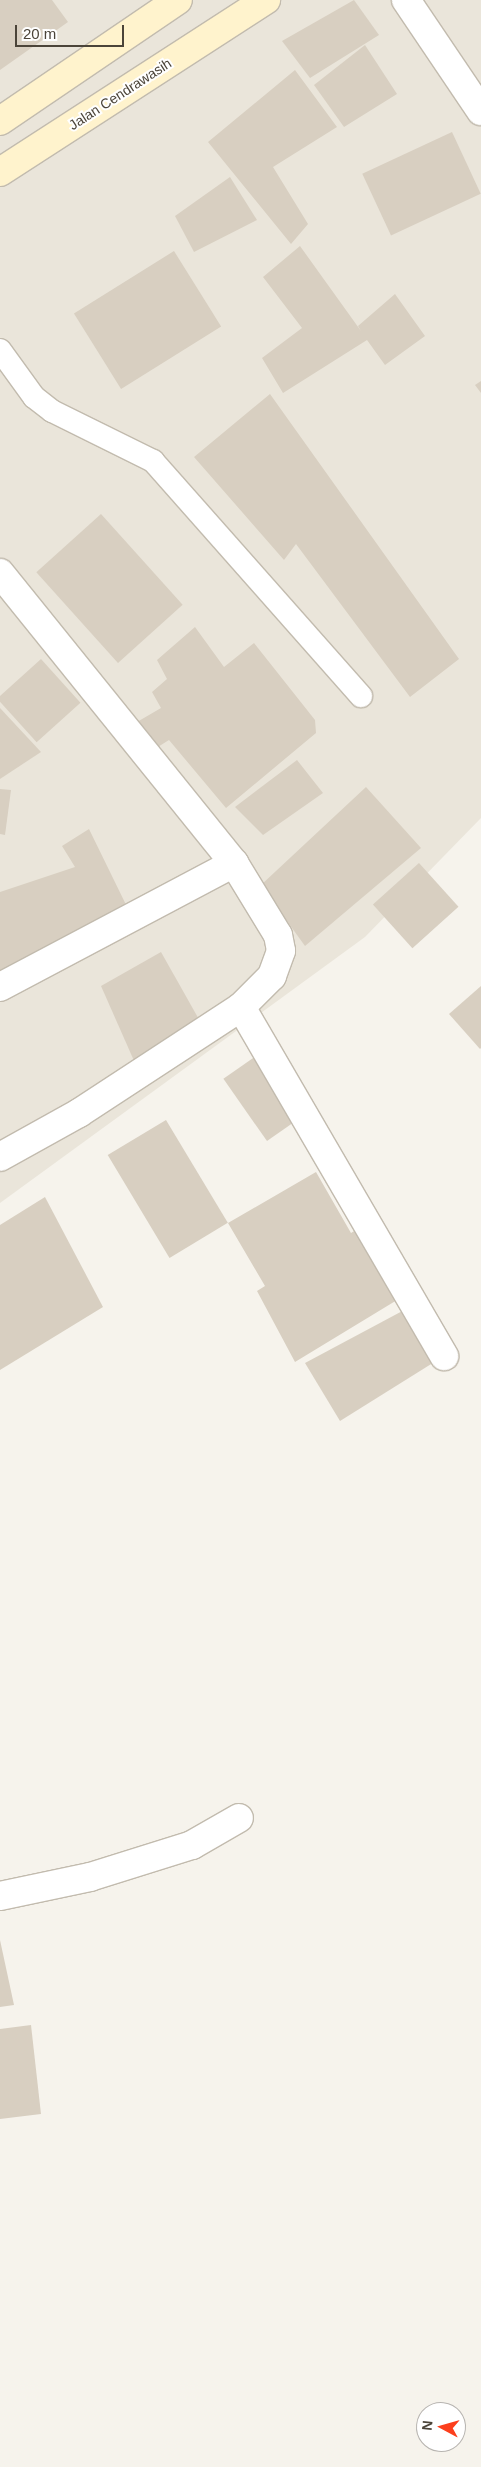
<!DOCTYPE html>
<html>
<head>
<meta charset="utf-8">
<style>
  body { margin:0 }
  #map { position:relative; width:481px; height:2467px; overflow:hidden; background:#f6f3ec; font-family:Arial,sans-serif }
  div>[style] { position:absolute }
  .residential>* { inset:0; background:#eae5da }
  .building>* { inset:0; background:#d8cfc1; transform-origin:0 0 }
  .roads { filter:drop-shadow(1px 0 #c2bbae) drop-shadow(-1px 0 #c2bbae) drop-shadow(0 1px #c2bbae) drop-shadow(0 -1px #c2bbae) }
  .service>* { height:22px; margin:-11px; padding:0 11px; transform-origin:11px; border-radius:11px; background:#fff }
  .minor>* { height:28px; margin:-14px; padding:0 14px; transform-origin:14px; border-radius:14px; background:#fff }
  .secondary>* { height:28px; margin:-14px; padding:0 14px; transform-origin:14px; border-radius:14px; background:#fff3cd }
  span { translate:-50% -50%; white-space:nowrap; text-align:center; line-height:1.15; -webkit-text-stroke:4px #fff; paint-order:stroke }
  .street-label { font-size:14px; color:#4b4439 }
  .north { position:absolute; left:416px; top:2402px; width:50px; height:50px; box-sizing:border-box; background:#fff; border:1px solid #b7b4b0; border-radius:50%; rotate:276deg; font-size:14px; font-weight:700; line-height:20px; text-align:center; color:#4b4439 }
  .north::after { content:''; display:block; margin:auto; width:18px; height:22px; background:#fc3f1d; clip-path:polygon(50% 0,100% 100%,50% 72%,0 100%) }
  .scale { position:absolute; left:15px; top:25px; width:109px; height:22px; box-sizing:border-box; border:2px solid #4b4439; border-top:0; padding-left:6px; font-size:15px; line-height:18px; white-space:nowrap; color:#4b4439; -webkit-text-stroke:4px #fff; paint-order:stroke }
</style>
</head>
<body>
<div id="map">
  <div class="residential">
    <i style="clip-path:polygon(0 0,481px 0,481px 818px,365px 937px,0 1203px)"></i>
  </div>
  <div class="building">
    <i style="clip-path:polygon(0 0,52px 0,68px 22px,0 70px)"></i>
    <i style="clip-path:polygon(354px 0,379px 35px,310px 78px,282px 41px)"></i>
    <i style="clip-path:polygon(365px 45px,397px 94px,344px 127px,314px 85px)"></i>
    <i style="clip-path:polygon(295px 70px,337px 127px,273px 167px,308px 224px,291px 244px,208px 142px)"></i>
    <i style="left:452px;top:132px;width:68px;height:99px;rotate:65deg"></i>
    <i style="clip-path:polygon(230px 177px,257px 220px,194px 252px,175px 216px)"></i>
    <i style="clip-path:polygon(300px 246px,361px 331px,358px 326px,395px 294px,425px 336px,385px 365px,367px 340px,283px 393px,262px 358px,302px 328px,263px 277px)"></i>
    <i style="left:174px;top:251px;width:89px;height:118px;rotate:58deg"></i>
    <i style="clip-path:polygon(481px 381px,481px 393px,475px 385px)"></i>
    <i style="clip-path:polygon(270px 394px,459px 659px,410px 697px,296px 544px,284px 560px,194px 457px)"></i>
    <i style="left:101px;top:514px;width:122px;height:87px;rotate:48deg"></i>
    <i style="clip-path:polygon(195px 627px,224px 667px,254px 643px,315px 720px,316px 733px,226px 808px,169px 740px,153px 750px,137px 722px,161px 708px,152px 692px,167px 679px,157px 660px)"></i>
    <i style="left:41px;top:659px;width:59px;height:59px;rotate:48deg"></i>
    <i style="clip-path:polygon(0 708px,41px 752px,0 779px)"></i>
    <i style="clip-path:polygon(297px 760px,323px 793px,263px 835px,235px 807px)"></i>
    <i style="clip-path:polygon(366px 787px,421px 848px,305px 946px,261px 885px)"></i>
    <i style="clip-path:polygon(0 789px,11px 790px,5px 835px,0 834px)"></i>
    <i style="clip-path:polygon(89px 829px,132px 917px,0 978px,0 892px,75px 867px,62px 846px)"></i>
    <i style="left:419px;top:863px;width:59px;height:62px;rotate:48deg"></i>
    <i style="clip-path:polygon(161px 952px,205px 1030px,135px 1063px,101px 986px)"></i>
    <i style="clip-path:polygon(481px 986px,481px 1048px,480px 1049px,449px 1014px)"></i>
    <i style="left:266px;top:1049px;width:76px;height:52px;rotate:55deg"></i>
    <i style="left:166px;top:1120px;width:120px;height:68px;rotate:59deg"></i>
    <i style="clip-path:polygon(316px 1172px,351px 1233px,367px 1223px,402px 1297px,295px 1362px,257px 1291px,265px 1286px,228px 1223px)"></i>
    <i style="clip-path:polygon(45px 1197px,103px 1307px,0 1370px,0 1225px)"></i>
    <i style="clip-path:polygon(408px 1308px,444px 1356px,340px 1421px,305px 1363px)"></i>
    <i style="clip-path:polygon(0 1940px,14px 2005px,0 2007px)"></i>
    <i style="clip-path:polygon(31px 2025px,41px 2114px,0 2119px,0 2029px)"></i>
  </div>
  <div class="roads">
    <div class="service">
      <i style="left:0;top:350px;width:58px;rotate:54.1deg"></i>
      <i style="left:34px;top:397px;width:23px;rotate:38deg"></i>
      <i style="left:52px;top:411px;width:113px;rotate:26.3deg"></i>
      <i style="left:153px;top:461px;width:314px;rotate:48.5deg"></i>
    </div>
    <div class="minor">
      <i style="left:406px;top:0;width:134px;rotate:56deg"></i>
      <i style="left:0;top:573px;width:373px;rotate:51.1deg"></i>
      <i style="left:234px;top:863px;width:84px;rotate:58.6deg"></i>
      <i style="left:278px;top:935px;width:16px;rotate:79deg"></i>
      <i style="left:281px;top:951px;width:27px;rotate:110deg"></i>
      <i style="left:272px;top:976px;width:44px;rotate:135deg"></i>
      <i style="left:241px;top:1007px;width:194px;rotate:146.8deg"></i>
      <i style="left:79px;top:1113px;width:90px;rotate:150.9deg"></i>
      <i style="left:0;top:987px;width:265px;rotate:-27.9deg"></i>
      <i style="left:241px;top:1007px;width:404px;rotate:59.8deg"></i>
      <i style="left:0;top:1896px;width:92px;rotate:-11.9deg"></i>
      <i style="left:90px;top:1877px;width:107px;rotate:-17.4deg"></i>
      <i style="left:192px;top:1845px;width:54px;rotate:-29.9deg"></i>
    </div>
    <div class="secondary">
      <i style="left:0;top:121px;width:215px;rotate:-34.2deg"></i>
      <i style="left:0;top:172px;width:317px;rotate:-32.9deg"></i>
    </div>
  </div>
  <div class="street-label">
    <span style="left:120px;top:94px;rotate:-33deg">Jalan Cendrawasih</span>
  </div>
  <div class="north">N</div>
  <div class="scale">20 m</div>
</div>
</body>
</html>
